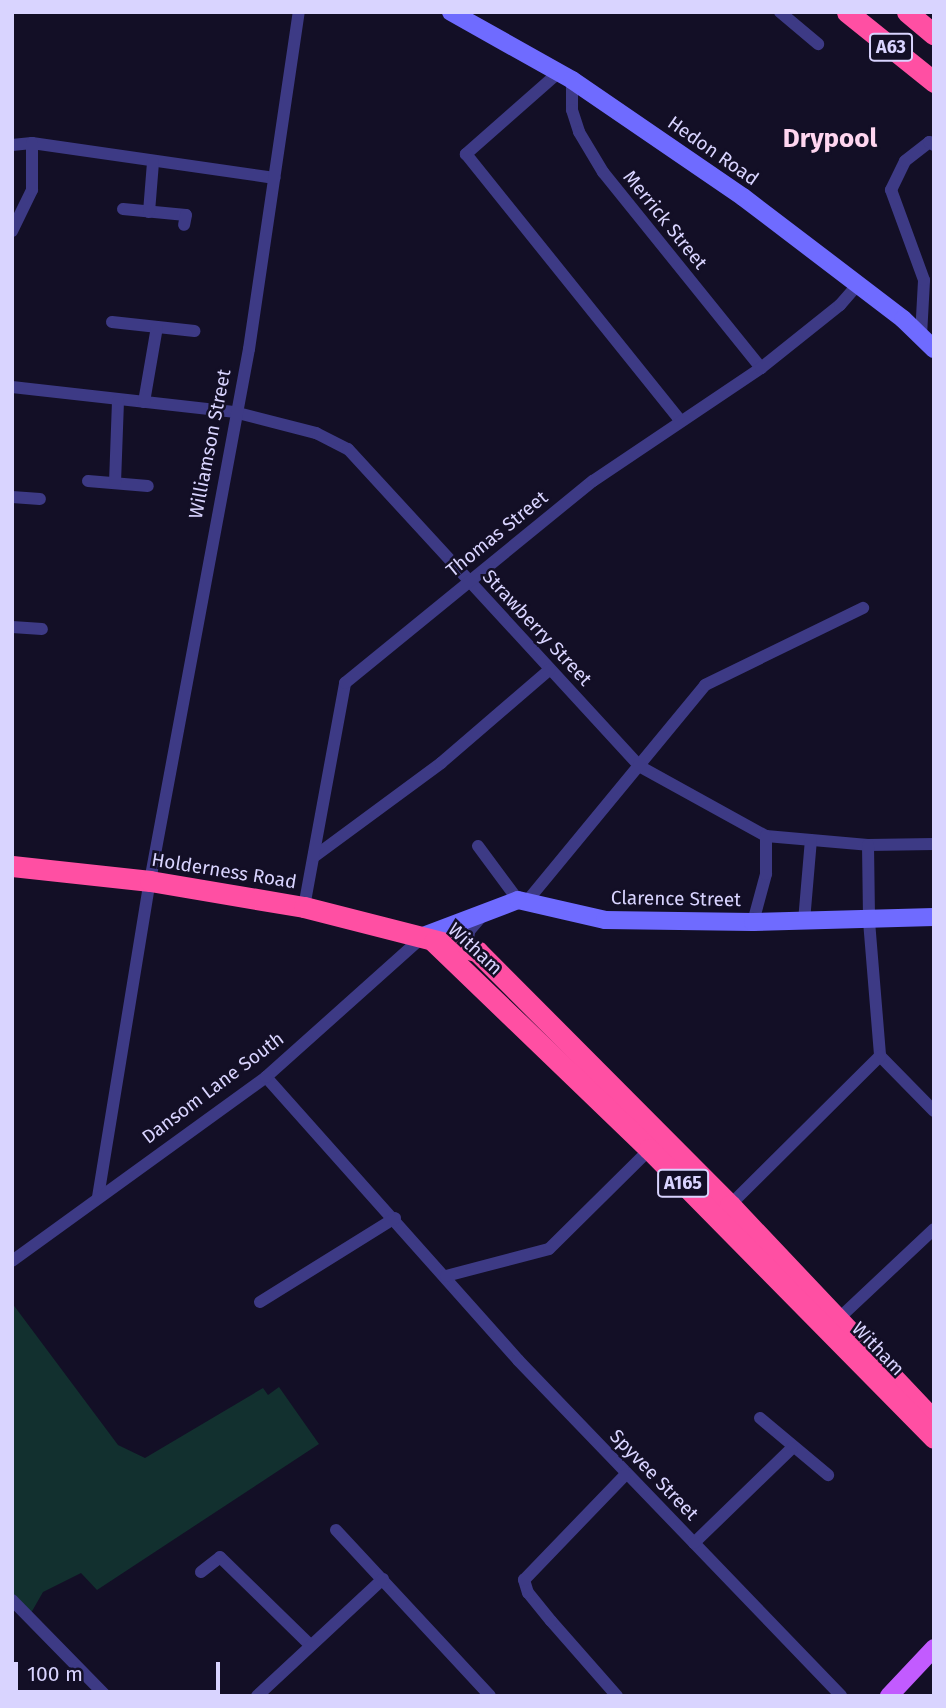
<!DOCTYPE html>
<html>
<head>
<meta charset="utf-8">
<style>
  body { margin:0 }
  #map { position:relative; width:946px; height:1708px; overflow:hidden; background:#130f26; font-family:"Fira Sans",sans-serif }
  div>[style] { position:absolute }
  .green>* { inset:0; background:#12302f }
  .street>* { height:12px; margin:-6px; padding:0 6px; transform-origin:6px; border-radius:6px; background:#3d3a85 }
  .secondary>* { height:18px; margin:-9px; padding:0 9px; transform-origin:9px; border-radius:9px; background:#6f6bff }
  .primary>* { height:18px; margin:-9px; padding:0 9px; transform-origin:9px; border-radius:9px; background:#c25bff }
  .highway>* { height:21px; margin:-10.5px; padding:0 10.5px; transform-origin:10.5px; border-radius:10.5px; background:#ff4fa3 }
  span { translate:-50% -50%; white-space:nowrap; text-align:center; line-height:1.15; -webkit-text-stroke:5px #130f26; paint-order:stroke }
  .shield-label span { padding:2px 5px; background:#130f26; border:2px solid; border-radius:5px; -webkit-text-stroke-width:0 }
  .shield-label { font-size:18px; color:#d9d4ff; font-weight:700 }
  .street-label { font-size:19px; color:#d9d4ff }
  .district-label { font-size:26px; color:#ffd6f0; font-weight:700 }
  .frame { position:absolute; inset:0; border:14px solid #d9d4ff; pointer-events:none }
  .scale { position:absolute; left:14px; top:1662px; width:206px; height:32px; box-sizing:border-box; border:4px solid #d9d4ff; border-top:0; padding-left:9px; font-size:21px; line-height:24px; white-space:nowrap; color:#d9d4ff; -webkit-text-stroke:5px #130f26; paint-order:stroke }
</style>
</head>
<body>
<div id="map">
  <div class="green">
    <i style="clip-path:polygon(12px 1303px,118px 1445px,145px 1458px,263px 1388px,268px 1395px,279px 1387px,319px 1444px,97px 1590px,81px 1573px,43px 1592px,27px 1620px,12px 1604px)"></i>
  </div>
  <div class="street">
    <i style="left:780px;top:12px;width:50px;rotate:40.1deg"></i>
    <i style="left:558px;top:73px;width:123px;rotate:138.6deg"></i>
    <i style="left:466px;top:154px;width:341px;rotate:51.2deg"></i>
    <i style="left:572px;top:80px;width:30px;rotate:90deg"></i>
    <i style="left:572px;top:110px;width:23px;rotate:72deg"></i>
    <i style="left:579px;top:132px;width:47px;rotate:59deg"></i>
    <i style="left:603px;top:172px;width:252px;rotate:51.1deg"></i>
    <i style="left:12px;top:145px;width:20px;rotate:-6deg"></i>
    <i style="left:32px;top:143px;width:245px;rotate:8.2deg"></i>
    <i style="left:123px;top:209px;width:63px;rotate:5.4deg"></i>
    <i style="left:186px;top:215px;width:10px;rotate:101deg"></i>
    <i style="left:149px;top:212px;width:50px;rotate:-85.4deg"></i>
    <i style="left:12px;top:231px;width:46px;rotate:-64deg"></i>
    <i style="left:32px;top:190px;width:47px;rotate:-90deg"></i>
    <i style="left:112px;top:322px;width:83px;rotate:6.2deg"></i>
    <i style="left:921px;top:336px;width:56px;rotate:-86.9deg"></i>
    <i style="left:924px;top:280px;width:96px;rotate:-110.1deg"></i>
    <i style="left:891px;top:190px;width:32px;rotate:-64deg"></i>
    <i style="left:905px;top:161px;width:31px;rotate:-38deg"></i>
    <i style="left:929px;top:142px;width:6px;rotate:31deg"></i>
    <i style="left:12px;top:387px;width:223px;rotate:6.4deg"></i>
    <i style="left:234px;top:412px;width:85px;rotate:14.4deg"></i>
    <i style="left:316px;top:433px;width:36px;rotate:27deg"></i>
    <i style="left:348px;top:449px;width:430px;rotate:47.4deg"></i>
    <i style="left:639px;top:766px;width:145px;rotate:28.9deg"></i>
    <i style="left:766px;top:836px;width:102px;rotate:5deg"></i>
    <i style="left:868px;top:845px;width:66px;rotate:-0.9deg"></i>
    <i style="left:144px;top:402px;width:76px;rotate:-80.2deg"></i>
    <i style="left:88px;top:481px;width:60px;rotate:4.8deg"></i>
    <i style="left:115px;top:483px;width:82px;rotate:-87.9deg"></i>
    <i style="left:12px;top:497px;width:28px;rotate:4deg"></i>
    <i style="left:12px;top:627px;width:30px;rotate:4deg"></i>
    <i style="left:868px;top:845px;width:76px;rotate:89.2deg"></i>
    <i style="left:869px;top:921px;width:135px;rotate:85.3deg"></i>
    <i style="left:478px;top:846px;width:67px;rotate:53.5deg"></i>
    <i style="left:315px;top:856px;width:157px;rotate:-36.4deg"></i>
    <i style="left:441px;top:763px;width:143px;rotate:-40.7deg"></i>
    <i style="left:528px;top:900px;width:278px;rotate:-50.5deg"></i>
    <i style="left:705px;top:685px;width:176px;rotate:-26deg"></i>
    <i style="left:304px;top:907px;width:228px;rotate:-79.6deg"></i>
    <i style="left:345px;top:683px;width:320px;rotate:-39.2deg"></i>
    <i style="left:593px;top:481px;width:202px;rotate:-33.9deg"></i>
    <i style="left:761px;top:368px;width:101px;rotate:-38.6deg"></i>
    <i style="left:840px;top:305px;width:28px;rotate:-49deg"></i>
    <i style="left:804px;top:921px;width:81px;rotate:-85.1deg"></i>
    <i style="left:753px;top:922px;width:50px;rotate:-74.8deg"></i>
    <i style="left:766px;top:874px;width:38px;rotate:-90deg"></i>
    <i style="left:476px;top:950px;width:12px;rotate:-132deg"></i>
    <i style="left:468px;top:941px;width:10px;rotate:-84deg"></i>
    <i style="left:469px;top:931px;width:18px;rotate:-49deg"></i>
    <i style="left:880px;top:1056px;width:77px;rotate:45.5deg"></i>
    <i style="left:266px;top:1077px;width:379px;rotate:48.3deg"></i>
    <i style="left:518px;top:1360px;width:466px;rotate:46.1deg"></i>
    <i style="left:98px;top:1197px;width:320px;rotate:-80.7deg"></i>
    <i style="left:150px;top:881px;width:541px;rotate:-79.46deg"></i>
    <i style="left:249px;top:349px;width:341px;rotate:-81.6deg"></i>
    <i style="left:727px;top:1208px;width:216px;rotate:-44.8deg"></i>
    <i style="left:12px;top:1261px;width:314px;rotate:-35.9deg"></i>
    <i style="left:266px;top:1077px;width:213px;rotate:-41.8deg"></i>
    <i style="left:446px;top:1276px;width:106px;rotate:-14.7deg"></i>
    <i style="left:549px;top:1249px;width:145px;rotate:-44.7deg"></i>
    <i style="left:260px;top:1302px;width:159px;rotate:-31.9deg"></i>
    <i style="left:835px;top:1322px;width:136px;rotate:-43.2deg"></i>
    <i style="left:760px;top:1418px;width:89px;rotate:40deg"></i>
    <i style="left:336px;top:1530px;width:226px;rotate:47.1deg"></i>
    <i style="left:694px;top:1543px;width:136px;rotate:-44.1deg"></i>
    <i style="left:201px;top:1572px;width:24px;rotate:-38deg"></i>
    <i style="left:220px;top:1557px;width:124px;rotate:44.3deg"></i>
    <i style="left:12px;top:1600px;width:134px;rotate:45.6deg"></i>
    <i style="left:257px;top:1696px;width:172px;rotate:-42.9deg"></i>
    <i style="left:617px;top:1696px;width:100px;rotate:-131.3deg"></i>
    <i style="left:551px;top:1621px;width:36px;rotate:-129deg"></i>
    <i style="left:528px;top:1593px;width:14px;rotate:-107deg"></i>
    <i style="left:524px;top:1580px;width:146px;rotate:-46.1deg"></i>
  </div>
  <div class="secondary">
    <i style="left:451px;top:12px;width:139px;rotate:29.3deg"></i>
    <i style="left:572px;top:80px;width:207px;rotate:34.4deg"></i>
    <i style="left:743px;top:197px;width:201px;rotate:37.3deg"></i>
    <i style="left:903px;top:319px;width:43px;rotate:44.1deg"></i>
    <i style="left:426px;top:935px;width:98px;rotate:-20.8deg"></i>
    <i style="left:518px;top:900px;width:89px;rotate:12.9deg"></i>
    <i style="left:605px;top:920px;width:148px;rotate:0.8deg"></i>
    <i style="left:753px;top:922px;width:181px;rotate:-1.6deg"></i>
  </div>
  <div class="primary">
    <i style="left:889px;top:1696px;width:66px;rotate:-46.8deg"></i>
  </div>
  <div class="highway">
    <i style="left:847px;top:12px;width:112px;rotate:38.8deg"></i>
    <i style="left:907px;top:12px;width:35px;rotate:40deg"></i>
    <i style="left:12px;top:866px;width:139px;rotate:6.2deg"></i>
    <i style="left:150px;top:881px;width:156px;rotate:9.6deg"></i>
    <i style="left:304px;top:907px;width:179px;rotate:14.3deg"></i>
    <i style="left:477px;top:951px;width:359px;rotate:45.1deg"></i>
    <i style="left:730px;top:1205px;width:297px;rotate:46.6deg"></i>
    <i style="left:434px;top:942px;width:298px;rotate:43.9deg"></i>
    <i style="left:649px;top:1149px;width:406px;rotate:45.4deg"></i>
  </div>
  <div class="shield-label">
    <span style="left:891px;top:47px">A63</span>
    <span style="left:683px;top:1183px">A165</span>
  </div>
  <div class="street-label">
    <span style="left:713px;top:151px;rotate:35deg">Hedon Road</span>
    <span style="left:665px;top:220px;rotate:51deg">Merrick Street</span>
    <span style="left:210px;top:444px;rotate:-79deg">Williamson Street</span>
    <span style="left:497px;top:534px;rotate:-39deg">Thomas Street</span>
    <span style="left:537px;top:628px;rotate:47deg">Strawberry Street</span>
    <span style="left:224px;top:871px;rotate:9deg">Holderness Road</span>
    <span style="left:676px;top:899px;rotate:1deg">Clarence Street</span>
    <span style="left:475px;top:949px;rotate:43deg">Witham</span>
    <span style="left:213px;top:1088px;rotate:-37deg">Dansom Lane South</span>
    <span style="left:878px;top:1349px;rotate:46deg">Witham</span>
    <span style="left:654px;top:1475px;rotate:46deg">Spyvee Street</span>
  </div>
  <div class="district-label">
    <span style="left:830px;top:139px">Drypool</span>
  </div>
  <div class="frame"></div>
  <div class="scale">100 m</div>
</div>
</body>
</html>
